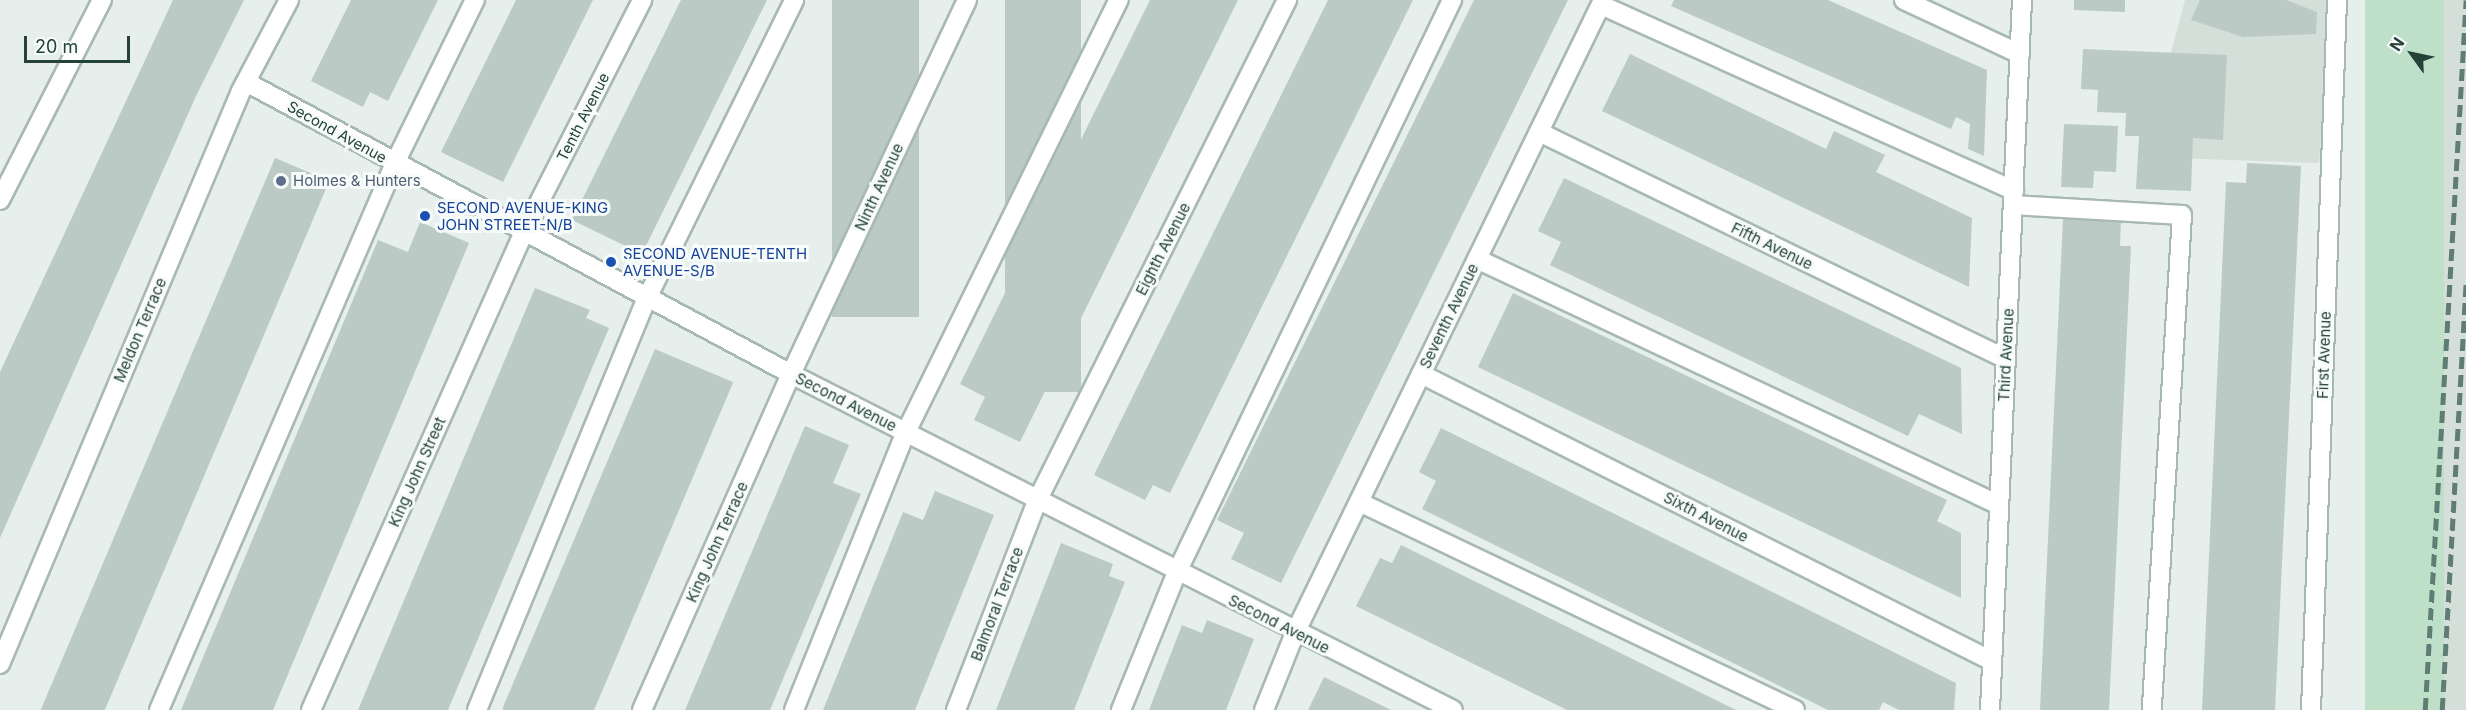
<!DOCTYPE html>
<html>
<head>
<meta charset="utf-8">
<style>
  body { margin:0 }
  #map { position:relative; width:2466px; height:710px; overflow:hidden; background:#e6efeb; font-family:Inter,sans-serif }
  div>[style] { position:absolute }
  .built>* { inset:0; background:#d4dfda }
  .green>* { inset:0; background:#bfe0c8; transform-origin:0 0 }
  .building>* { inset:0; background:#bbcac4; transform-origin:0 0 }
  .roads { filter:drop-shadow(2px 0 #a8b8b2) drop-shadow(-2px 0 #a8b8b2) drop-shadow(0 2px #a8b8b2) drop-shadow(0 -2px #a8b8b2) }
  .minor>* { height:18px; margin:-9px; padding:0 9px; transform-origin:9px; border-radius:9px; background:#fff }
  .rail>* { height:4.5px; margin-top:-2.25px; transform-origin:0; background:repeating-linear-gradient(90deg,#5f7d75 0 12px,transparent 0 18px) }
  .dots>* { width:16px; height:16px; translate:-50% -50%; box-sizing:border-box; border:3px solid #f7fbf9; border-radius:50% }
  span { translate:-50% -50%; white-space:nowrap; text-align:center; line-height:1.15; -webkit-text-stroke:6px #f7fbf9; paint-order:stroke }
  .street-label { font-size:15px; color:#24423a }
  .service-label { font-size:15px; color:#4e5e75 }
  .left { translate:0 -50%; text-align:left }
  .transit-label { font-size:15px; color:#164399 }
  .north { position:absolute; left:2382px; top:24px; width:60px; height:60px; -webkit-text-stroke:4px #f7fbf9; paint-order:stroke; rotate:303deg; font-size:16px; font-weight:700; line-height:24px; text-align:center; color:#24423a }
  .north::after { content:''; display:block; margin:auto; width:21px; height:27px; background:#24423a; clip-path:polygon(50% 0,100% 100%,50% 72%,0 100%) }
  .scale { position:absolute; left:24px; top:36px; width:106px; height:27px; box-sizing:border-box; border:3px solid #24423a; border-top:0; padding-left:8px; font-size:18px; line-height:21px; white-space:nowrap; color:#24423a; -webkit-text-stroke:4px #f7fbf9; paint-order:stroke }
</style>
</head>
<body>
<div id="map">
  <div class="built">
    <i style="clip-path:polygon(2185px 0,2332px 0,2319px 163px,2143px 157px)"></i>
    <i style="clip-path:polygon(2365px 0,2466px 0,2466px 710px,2403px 710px,2417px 462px)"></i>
  </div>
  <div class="green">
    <i style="left:2365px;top:0;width:79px;height:711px"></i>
  </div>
  <div class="building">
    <i style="clip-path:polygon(173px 0,244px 0,196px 96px,0 538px,0 372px)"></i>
    <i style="clip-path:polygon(351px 0,438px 0,388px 101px,370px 92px,363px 107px,311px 81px)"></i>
    <i style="clip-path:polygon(516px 0,593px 0,503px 182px,441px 152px)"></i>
    <i style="clip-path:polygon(681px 0,767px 0,642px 254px,572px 220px)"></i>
    <i style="left:832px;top:0;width:87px;height:317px"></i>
    <i style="left:1005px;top:0;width:76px;height:392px"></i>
    <i style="clip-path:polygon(1150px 0,1238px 0,1020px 442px,974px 420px,985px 397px,960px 384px)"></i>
    <i style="clip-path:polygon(1328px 0,1413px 0,1170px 493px,1153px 485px,1145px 500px,1094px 475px)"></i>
    <i style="clip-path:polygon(1474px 0,1568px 0,1281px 583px,1231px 559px,1244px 533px,1217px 520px)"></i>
    <i style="clip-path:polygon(1674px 0,1828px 0,1987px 70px,1984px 156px,1968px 149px,1970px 124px,1956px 117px,1951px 129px,1671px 6px)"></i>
    <i style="clip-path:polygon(2074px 0,2125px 0,2125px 12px,2074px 10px)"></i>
    <i style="clip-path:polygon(2200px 0,2286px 0,2317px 12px,2316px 34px,2243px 37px,2191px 20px)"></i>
    <i style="clip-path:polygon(2083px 49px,2227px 55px,2223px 140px,2193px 138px,2191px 191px,2136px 189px,2139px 136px,2125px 136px,2126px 113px,2097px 112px,2098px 90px,2081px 89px)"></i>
    <i style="clip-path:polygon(1630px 54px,1826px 149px,1834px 131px,1885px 155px,1876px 172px,1972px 218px,1969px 287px,1602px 111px)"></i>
    <i style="clip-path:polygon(2064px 124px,2118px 126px,2116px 172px,2094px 171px,2093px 188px,2061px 187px)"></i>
    <i style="left:275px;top:158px;width:59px;height:602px;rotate:23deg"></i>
    <i style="clip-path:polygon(2247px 163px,2301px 166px,2275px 710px,2202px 710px,2226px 182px,2246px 183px)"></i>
    <i style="clip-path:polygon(1564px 178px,1961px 368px,1962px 434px,1919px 414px,1908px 436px,1550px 265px,1561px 242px,1538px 231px)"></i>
    <i style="clip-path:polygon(2063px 218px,2121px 220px,2120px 246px,2131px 246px,2109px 710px,2040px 710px)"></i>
    <i style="clip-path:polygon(420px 222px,469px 243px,273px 710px,181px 710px,378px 240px,408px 252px)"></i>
    <i style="clip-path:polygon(535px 288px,590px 310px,586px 318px,609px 328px,448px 710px,358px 710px)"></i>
    <i style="clip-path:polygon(1513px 293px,1947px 500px,1937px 521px,1961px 533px,1961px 598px,1478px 367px)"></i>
    <i style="left:655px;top:349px;width:85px;height:391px;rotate:23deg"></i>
    <i style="clip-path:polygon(805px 426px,849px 445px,833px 483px,861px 494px,770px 710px,685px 710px)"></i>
    <i style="clip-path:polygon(1441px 428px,1956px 683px,1954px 710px,1899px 710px,1883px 702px,1879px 710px,1828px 710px,1422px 509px,1436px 481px,1419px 472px)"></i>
    <i style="clip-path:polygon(935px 491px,994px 515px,915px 710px,823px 710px,903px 512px,923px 520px)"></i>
    <i style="clip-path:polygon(1061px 543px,1113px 564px,1109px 576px,1125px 582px,1074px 710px,996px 710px)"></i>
    <i style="clip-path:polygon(1401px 545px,1736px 710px,1567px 710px,1356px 606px,1380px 558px,1392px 563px)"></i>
    <i style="clip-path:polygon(1207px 620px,1254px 639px,1226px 710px,1149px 710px,1182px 625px,1202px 633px)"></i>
    <i style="clip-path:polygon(1324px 677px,1391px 710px,1308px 710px)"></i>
  </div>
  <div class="roads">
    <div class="minor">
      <i style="left:1904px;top:0;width:128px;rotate:25deg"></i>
      <i style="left:1601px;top:5px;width:453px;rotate:24.2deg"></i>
      <i style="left:246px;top:82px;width:618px;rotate:28.18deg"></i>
      <i style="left:791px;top:374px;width:742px;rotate:26.91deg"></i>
      <i style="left:1539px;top:132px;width:519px;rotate:25.92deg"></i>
      <i style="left:0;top:200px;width:225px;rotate:-63deg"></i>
      <i style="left:2013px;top:205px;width:169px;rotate:3.4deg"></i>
      <i style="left:2182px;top:215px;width:496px;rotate:93.5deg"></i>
      <i style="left:1477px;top:259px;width:575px;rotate:25.23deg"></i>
      <i style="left:1421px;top:374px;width:639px;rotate:26.69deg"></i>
      <i style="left:1359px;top:502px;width:483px;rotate:25.5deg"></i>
      <i style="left:0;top:664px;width:622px;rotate:-67.19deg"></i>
      <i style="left:241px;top:91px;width:103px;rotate:-62.2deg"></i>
      <i style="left:159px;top:710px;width:596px;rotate:-66.66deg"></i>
      <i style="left:395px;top:163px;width:182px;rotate:-63.9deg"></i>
      <i style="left:311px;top:710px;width:521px;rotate:-65.99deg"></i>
      <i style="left:523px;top:234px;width:263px;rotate:-63deg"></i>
      <i style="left:477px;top:710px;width:446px;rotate:-67.6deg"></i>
      <i style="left:647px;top:298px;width:332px;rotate:-63.7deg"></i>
      <i style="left:642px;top:710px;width:368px;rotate:-66.1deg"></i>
      <i style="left:791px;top:374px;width:413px;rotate:-64.8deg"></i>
      <i style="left:794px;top:710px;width:300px;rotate:-68.1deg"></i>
      <i style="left:906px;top:432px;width:482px;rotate:-63.8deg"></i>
      <i style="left:956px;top:710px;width:226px;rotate:-68.8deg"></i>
      <i style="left:1038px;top:499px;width:558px;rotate:-63.48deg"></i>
      <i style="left:1121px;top:710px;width:149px;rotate:-67.9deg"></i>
      <i style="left:1177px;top:572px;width:635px;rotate:-64.32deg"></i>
      <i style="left:1264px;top:710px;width:83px;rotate:-68.1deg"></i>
      <i style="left:1295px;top:633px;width:704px;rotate:-64.05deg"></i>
      <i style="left:1990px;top:710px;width:711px;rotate:-87.42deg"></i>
      <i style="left:2311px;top:710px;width:710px;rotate:-87.9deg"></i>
    </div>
  </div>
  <div class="rail">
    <i style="left:2425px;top:710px;width:711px;rotate:-86.7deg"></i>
    <i style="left:2442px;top:710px;width:428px;rotate:-86.8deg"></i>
  </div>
  <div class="dots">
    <i style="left:281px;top:181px;background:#5c6f8a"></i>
    <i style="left:425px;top:216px;background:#1a4fb4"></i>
    <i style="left:611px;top:262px;background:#1a4fb4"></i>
  </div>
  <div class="street-label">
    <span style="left:583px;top:117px;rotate:-63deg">Tenth Avenue</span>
    <span style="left:337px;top:132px;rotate:29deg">Second Avenue</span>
    <span style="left:879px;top:187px;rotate:-65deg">Ninth Avenue</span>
    <span style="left:1772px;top:246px;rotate:26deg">Fifth Avenue</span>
    <span style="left:1163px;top:249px;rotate:-63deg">Eighth Avenue</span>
    <span style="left:1449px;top:316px;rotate:-64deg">Seventh Avenue</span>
    <span style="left:140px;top:330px;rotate:-67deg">Meldon Terrace</span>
    <span style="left:2006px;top:355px;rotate:-87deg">Third Avenue</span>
    <span style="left:2324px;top:355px;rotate:-88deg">First Avenue</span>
    <span style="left:846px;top:402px;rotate:27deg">Second Avenue</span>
    <span style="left:417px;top:472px;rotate:-66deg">King John Street</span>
    <span style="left:1706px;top:517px;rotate:27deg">Sixth Avenue</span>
    <span style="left:717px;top:542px;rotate:-66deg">King John Terrace</span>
    <span style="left:997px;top:604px;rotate:-69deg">Balmoral Terrace</span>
    <span style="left:1279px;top:624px;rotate:27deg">Second Avenue</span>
  </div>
  <div class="service-label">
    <span class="left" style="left:293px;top:181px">Holmes &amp; Hunters</span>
  </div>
  <div class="transit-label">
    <span class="left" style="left:437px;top:216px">SECOND AVENUE-KING<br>JOHN STREET-N/B</span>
    <span class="left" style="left:623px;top:262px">SECOND AVENUE-TENTH<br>AVENUE-S/B</span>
  </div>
  <div class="north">N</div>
  <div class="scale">20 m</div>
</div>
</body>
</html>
